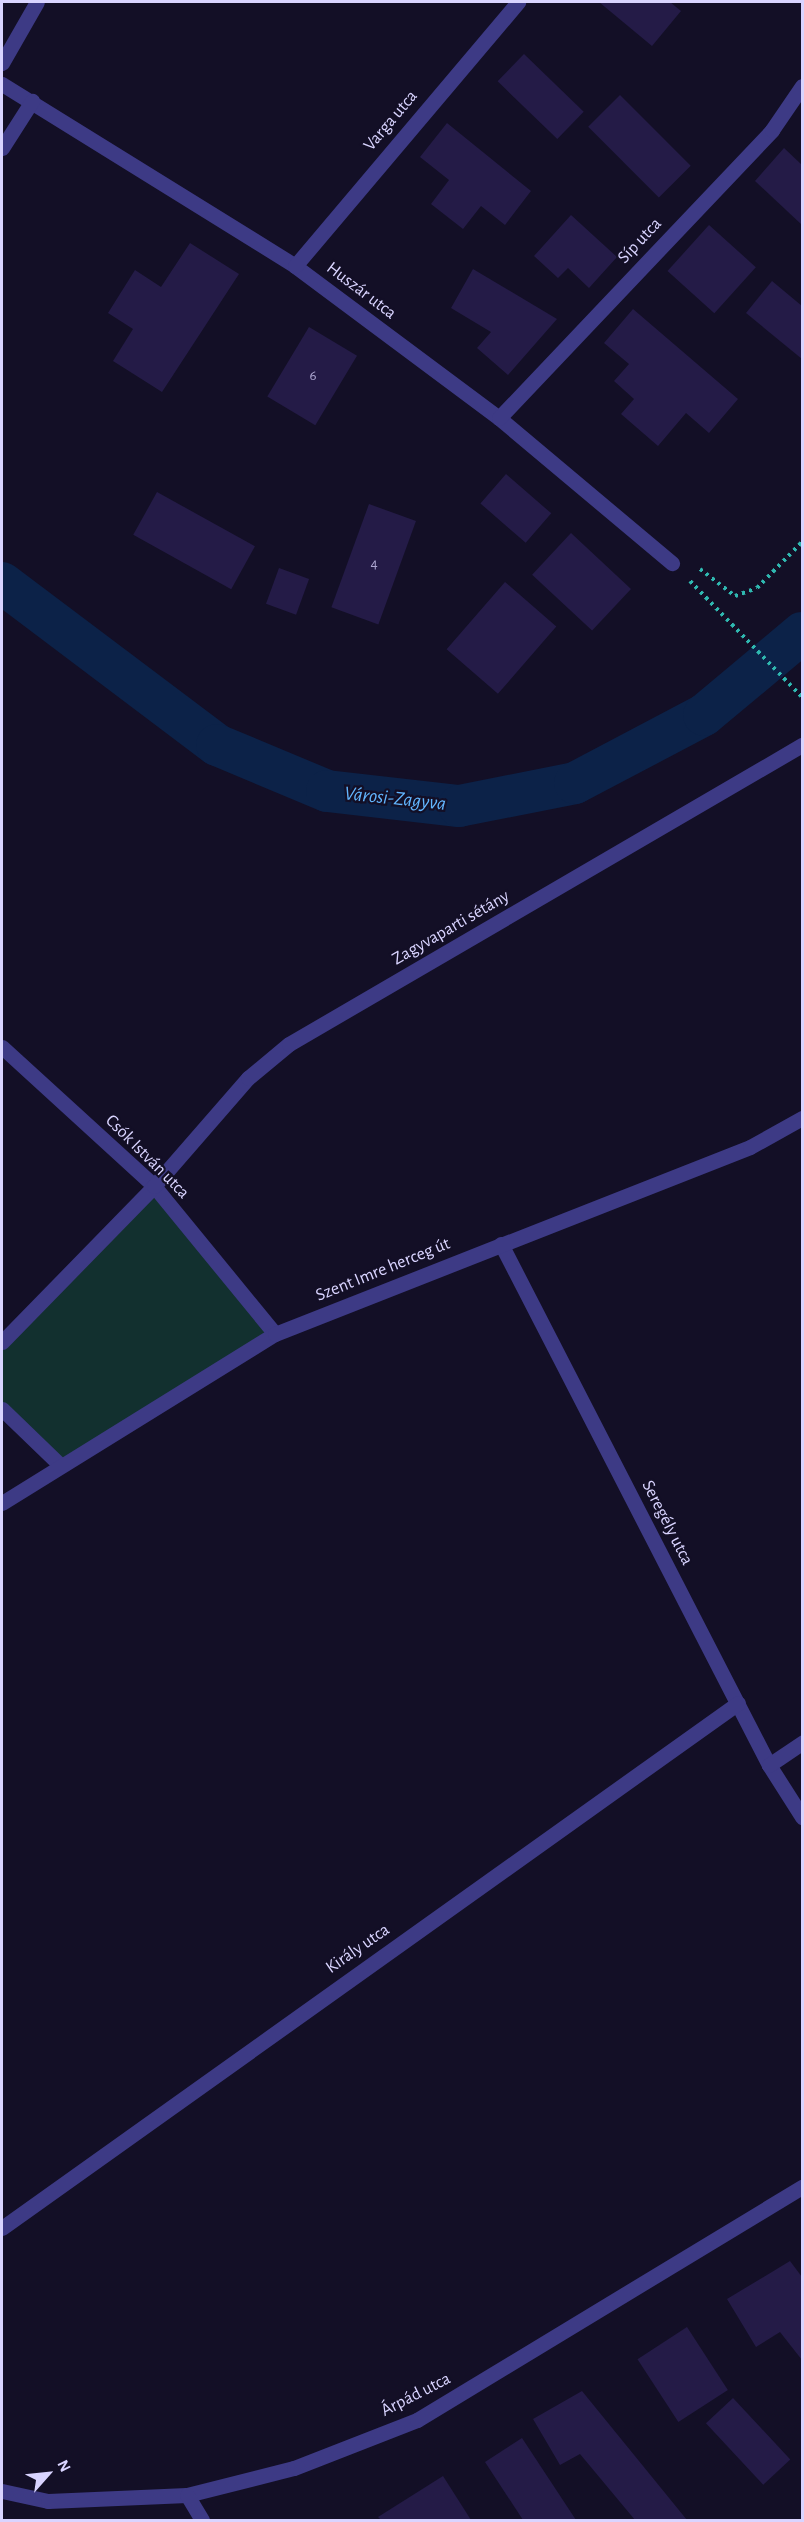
<!DOCTYPE html>
<html>
<head>
<meta charset="utf-8">
<style>
  body { margin:0 }
  #map { position:relative; width:804px; height:2522px; overflow:hidden; background:#130f26; font-family:"Alegreya Sans",sans-serif }
  div>[style] { position:absolute }
  .green>* { inset:0; background:#12302f }
  .canal>* { height:42px; margin:-21px; padding:0 21px; transform-origin:21px; border-radius:21px; background:#0c2248 }
  .building>* { inset:0; background:#241b47; transform-origin:0 0 }
  .path>* { height:4px; margin-top:-2px; transform-origin:0; background:repeating-linear-gradient(90deg,#2fb8b0 0 3px,transparent 0 7.5px) }
  .minor>* { height:15px; margin:-7.5px; padding:0 7.5px; transform-origin:7.5px; border-radius:7.5px; background:#3d3a85 }
  span { translate:-50% -50%; white-space:nowrap; text-align:center; line-height:1.15; -webkit-text-stroke:4.5px #130f26; paint-order:stroke }
  .number-label { font-size:15px; color:#aca6d1 }
  .number-label span { -webkit-text-stroke-width:0 }
  .street-label { font-size:18px; color:#d9d4ff }
  .water-label { font-size:20px; color:#62b6ff; font-style:italic }
  .frame { position:absolute; inset:0; border:3px solid #d9d4ff; pointer-events:none }
  .north { position:absolute; left:18px; top:2444px; width:60px; height:60px; -webkit-text-stroke:4px #130f26; paint-order:stroke; rotate:63deg; font-size:16px; font-weight:700; line-height:24px; text-align:center; color:#d9d4ff }
  .north::after { content:''; display:block; margin:auto; width:21px; height:27px; background:#d9d4ff; clip-path:polygon(50% 0,100% 100%,50% 72%,0 100%) }
</style>
</head>
<body>
<div id="map">
  <div class="green">
    <i style="clip-path:polygon(154px 1186px,275px 1334px,58px 1463px,2px 1409px,2px 1342px)"></i>
  </div>
  <div class="canal">
    <i style="left:2px;top:583px;width:269px;rotate:37deg"></i>
    <i style="left:217px;top:745px;width:119px;rotate:22.7deg"></i>
    <i style="left:327px;top:791px;width:133px;rotate:6.5deg"></i>
    <i style="left:459px;top:806px;width:118px;rotate:-11.2deg"></i>
    <i style="left:575px;top:783px;width:146px;rotate:-27.8deg"></i>
    <i style="left:704px;top:715px;width:128px;rotate:-39.9deg"></i>
  </div>
  <div class="building">
    <i style="clip-path:polygon(599px 2px,670px 2px,681px 11px,652px 46px)"></i>
    <i style="left:524px;top:54px;width:83px;height:38px;rotate:44deg"></i>
    <i style="left:620px;top:95px;width:100px;height:45px;rotate:45deg"></i>
    <i style="clip-path:polygon(447px 123px,531px 191px,505px 225px,481px 206px,463px 229px,431px 204px,449px 180px,420px 157px)"></i>
    <i style="clip-path:polygon(784px 148px,802px 165px,802px 225px,755px 181px)"></i>
    <i style="clip-path:polygon(571px 215px,617px 257px,589px 288px,568px 268px,558px 278px,534px 256px)"></i>
    <i style="left:709px;top:225px;width:63px;height:62px;rotate:42deg"></i>
    <i style="clip-path:polygon(190px 243px,239px 274px,162px 392px,113px 361px,133px 329px,108px 313px,135px 270px,161px 287px)"></i>
    <i style="clip-path:polygon(473px 269px,557px 319px,508px 375px,477px 348px,491px 332px,451px 308px)"></i>
    <i style="clip-path:polygon(772px 281px,802px 306px,802px 359px,746px 313px)"></i>
    <i style="clip-path:polygon(633px 309px,738px 399px,709px 433px,686px 413px,658px 446px,621px 414px,634px 399px,614px 381px,629px 364px,604px 343px)"></i>
    <i style="left:309px;top:327px;width:56px;height:81px;rotate:31deg"></i>
    <i style="left:506px;top:474px;width:60px;height:39px;rotate:41deg"></i>
    <i style="left:157px;top:492px;width:112px;height:49px;rotate:29deg"></i>
    <i style="left:369px;top:504px;width:50px;height:110px;rotate:20deg"></i>
    <i style="left:571px;top:533px;width:82px;height:57px;rotate:43deg"></i>
    <i style="left:279px;top:568px;width:32px;height:38px;rotate:20deg"></i>
    <i style="left:505px;top:582px;width:68px;height:89px;rotate:41deg"></i>
    <i style="clip-path:polygon(790px 2261px,802px 2277px,802px 2360px,780px 2332px,756px 2347px,727px 2299px)"></i>
    <i style="left:687px;top:2327px;width:75px;height:59px;rotate:57deg"></i>
    <i style="clip-path:polygon(582px 2391px,687px 2520px,635px 2520px,580px 2454px,560px 2465px,533px 2419px)"></i>
    <i style="left:733px;top:2398px;width:84px;height:37px;rotate:47deg"></i>
    <i style="clip-path:polygon(522px 2438px,576px 2520px,523px 2520px,485px 2462px)"></i>
    <i style="clip-path:polygon(443px 2476px,471px 2520px,381px 2520px,378px 2517px)"></i>
  </div>
  <div class="path">
    <i style="left:700px;top:569px;width:44px;rotate:37.6deg"></i>
    <i style="left:735px;top:596px;width:23px;rotate:-20deg"></i>
    <i style="left:757px;top:588px;width:64px;rotate:-45.6deg"></i>
    <i style="left:690px;top:581px;width:161px;rotate:46deg"></i>
  </div>
  <div class="minor">
    <i style="left:2px;top:63px;width:70px;rotate:-60.2deg"></i>
    <i style="left:2px;top:84px;width:345px;rotate:31.8deg"></i>
    <i style="left:295px;top:266px;width:254px;rotate:36.7deg"></i>
    <i style="left:499px;top:418px;width:226px;rotate:40deg"></i>
    <i style="left:2px;top:148px;width:56px;rotate:-57.4deg"></i>
    <i style="left:295px;top:266px;width:346px;rotate:-49.8deg"></i>
    <i style="left:499px;top:418px;width:397px;rotate:-46.5deg"></i>
    <i style="left:772px;top:130px;width:53px;rotate:-55.7deg"></i>
    <i style="left:2px;top:1047px;width:206px;rotate:42.4deg"></i>
    <i style="left:154px;top:1186px;width:191px;rotate:50.7deg"></i>
    <i style="left:501px;top:1244px;width:586px;rotate:62.78deg"></i>
    <i style="left:769px;top:1765px;width:62px;rotate:57.6deg"></i>
    <i style="left:2px;top:1342px;width:218px;rotate:-45.7deg"></i>
    <i style="left:154px;top:1186px;width:143px;rotate:-49deg"></i>
    <i style="left:248px;top:1078px;width:53px;rotate:-39.7deg"></i>
    <i style="left:289px;top:1044px;width:594px;rotate:-30.24deg"></i>
    <i style="left:2px;top:1409px;width:78px;rotate:44deg"></i>
    <i style="left:2px;top:1503px;width:321px;rotate:-31.8deg"></i>
    <i style="left:275px;top:1334px;width:510px;rotate:-21.49deg"></i>
    <i style="left:750px;top:1147px;width:60px;rotate:-29.1deg"></i>
    <i style="left:769px;top:1765px;width:40px;rotate:-34deg"></i>
    <i style="left:2px;top:2228px;width:904px;rotate:-35.5deg"></i>
    <i style="left:2px;top:2491px;width:47px;rotate:12.3deg"></i>
    <i style="left:48px;top:2501px;width:139px;rotate:-2.5deg"></i>
    <i style="left:187px;top:2495px;width:110px;rotate:-14.2deg"></i>
    <i style="left:294px;top:2468px;width:132px;rotate:-21.3deg"></i>
    <i style="left:417px;top:2420px;width:450px;rotate:-31.2deg"></i>
    <i style="left:187px;top:2495px;width:29px;rotate:59deg"></i>
  </div>
  <div class="number-label">
    <span style="left:313px;top:376px">6</span>
    <span style="left:374px;top:564px">4</span>
  </div>
  <div class="street-label">
    <span style="left:391px;top:121px;rotate:-50deg">Varga utca</span>
    <span style="left:640px;top:241px;rotate:-47deg">Síp utca</span>
    <span style="left:361px;top:291px;rotate:37deg">Huszár utca</span>
    <span style="left:451px;top:928px;rotate:-30deg">Zagyvaparti sétány</span>
    <span style="left:147px;top:1157px;rotate:45deg">Csók István utca</span>
    <span style="left:383px;top:1270px;rotate:-22deg">Szent Imre herceg út</span>
    <span style="left:667px;top:1523px;rotate:63deg">Seregély utca</span>
    <span style="left:358px;top:1949px;rotate:-35deg">Király utca</span>
    <span style="left:416px;top:2395px;rotate:-27deg">Árpád utca</span>
  </div>
  <div class="water-label">
    <span style="left:395px;top:799px;rotate:6deg">Városi-Zagyva</span>
  </div>
  <div class="frame"></div>
  <div class="north">N</div>
</div>
</body>
</html>
